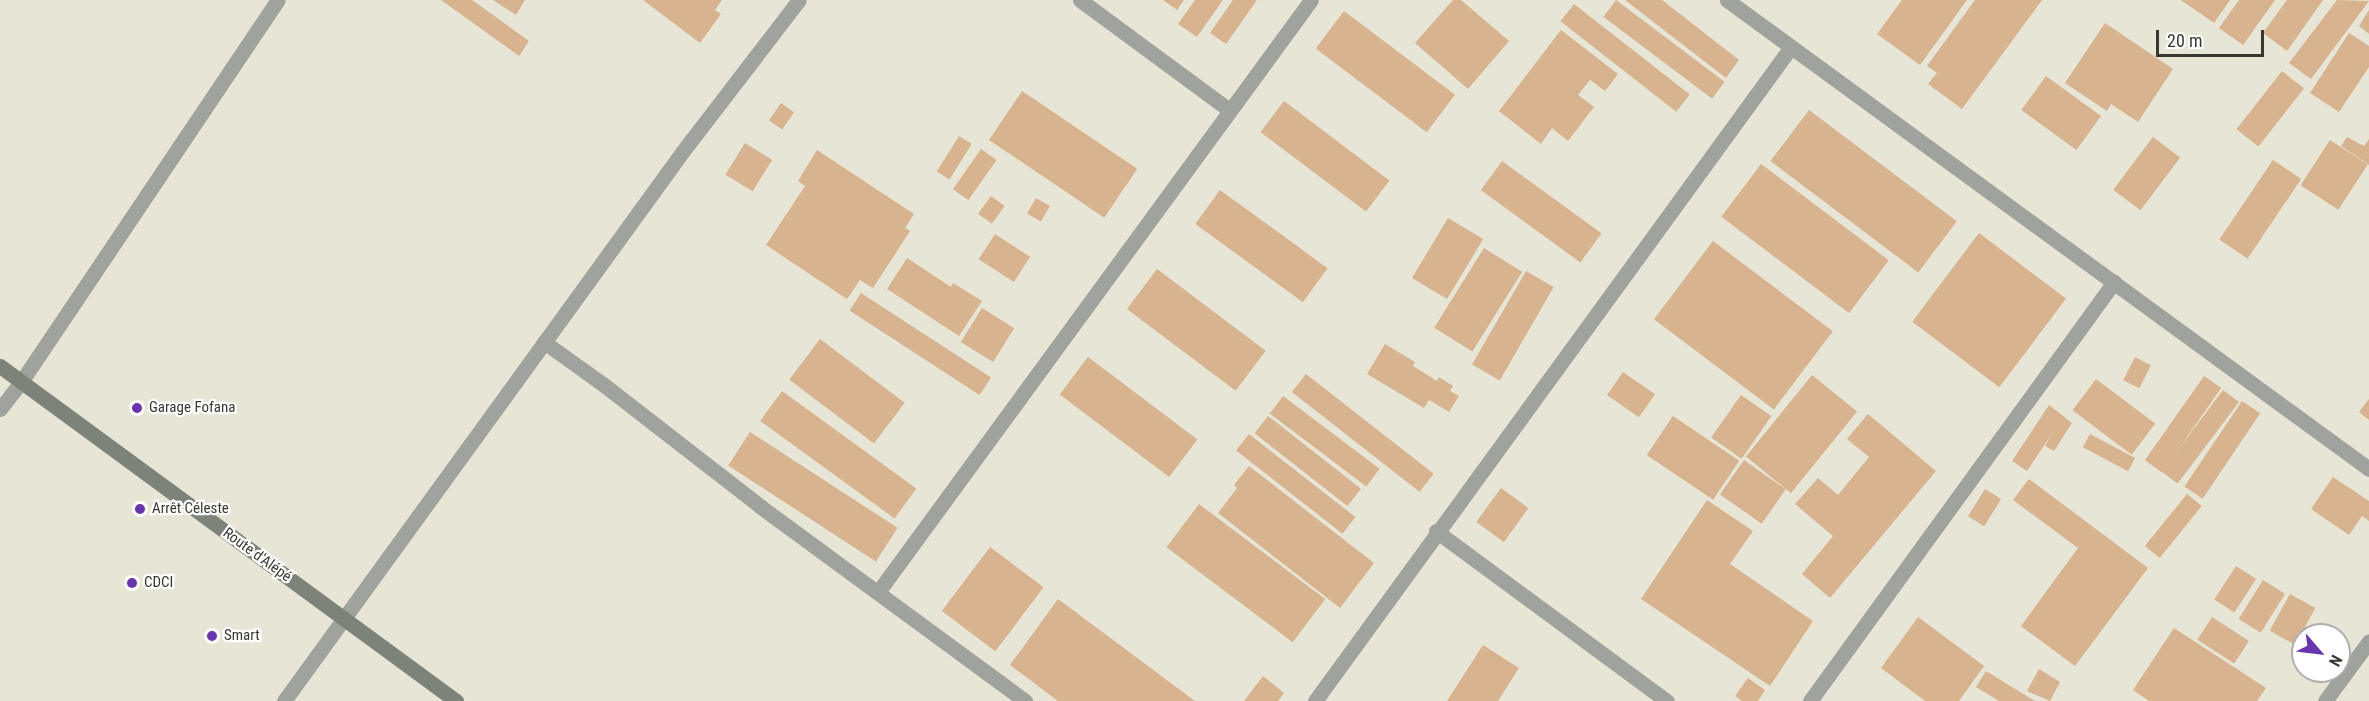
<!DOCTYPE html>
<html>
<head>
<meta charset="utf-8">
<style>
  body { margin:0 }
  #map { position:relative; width:2369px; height:701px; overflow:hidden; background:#e7e5d6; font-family:"Roboto Condensed",sans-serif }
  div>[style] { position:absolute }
  .building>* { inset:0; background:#d8b38f; transform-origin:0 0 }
  .minor>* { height:15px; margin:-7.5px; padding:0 7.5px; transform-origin:7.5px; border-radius:7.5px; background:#9fa29d }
  .secondary>* { height:15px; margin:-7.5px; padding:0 7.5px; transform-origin:7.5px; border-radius:7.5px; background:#7e837a }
  .dots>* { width:16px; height:16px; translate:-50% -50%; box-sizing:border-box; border:3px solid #fff; border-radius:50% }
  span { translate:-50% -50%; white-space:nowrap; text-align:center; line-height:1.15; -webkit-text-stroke:4.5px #fff; paint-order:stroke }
  .poi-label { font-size:15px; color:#383731 }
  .left { translate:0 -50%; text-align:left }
  .street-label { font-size:15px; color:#383731 }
  .north { position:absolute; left:2291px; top:623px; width:60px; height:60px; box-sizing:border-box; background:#fff; border:2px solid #afafad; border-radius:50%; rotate:118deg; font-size:16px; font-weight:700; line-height:24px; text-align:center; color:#383731 }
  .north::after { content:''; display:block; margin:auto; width:21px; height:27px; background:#6835ac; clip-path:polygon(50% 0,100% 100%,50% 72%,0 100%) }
  .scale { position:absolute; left:2156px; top:30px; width:108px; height:27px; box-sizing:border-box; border:3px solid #383731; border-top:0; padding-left:8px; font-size:18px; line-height:21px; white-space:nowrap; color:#383731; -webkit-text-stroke:4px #fff; paint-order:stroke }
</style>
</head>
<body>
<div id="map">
  <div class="building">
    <i style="clip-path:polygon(441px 0,472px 0,529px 41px,519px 56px)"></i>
    <i style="clip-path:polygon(493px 0,525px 0,516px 15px)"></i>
    <i style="clip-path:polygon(643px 0,722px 0,715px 10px,721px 14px,700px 43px)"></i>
    <i style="clip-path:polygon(1163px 0,1184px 0,1177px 10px)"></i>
    <i style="clip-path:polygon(1195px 0,1223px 0,1197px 37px,1178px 24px)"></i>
    <i style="clip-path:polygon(1233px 0,1257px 0,1226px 44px,1210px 33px)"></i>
    <i style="clip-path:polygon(1453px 0,1461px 0,1509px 41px,1468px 89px,1415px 43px)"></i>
    <i style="left:1616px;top:0;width:136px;height:21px;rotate:37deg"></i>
    <i style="clip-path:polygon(1625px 0,1662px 0,1739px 60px,1726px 78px)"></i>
    <i style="clip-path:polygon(1902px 0,1967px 0,1920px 65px,1877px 34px)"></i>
    <i style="clip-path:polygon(1975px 0,2042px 0,1962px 109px,1928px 84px,1937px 73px,1927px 66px)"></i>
    <i style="clip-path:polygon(2181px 0,2230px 0,2214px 23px)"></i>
    <i style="clip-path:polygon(2239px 0,2275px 0,2243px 45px,2219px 28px)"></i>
    <i style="clip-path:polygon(2287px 0,2323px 0,2287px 51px,2263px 33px)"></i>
    <i style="clip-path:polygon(2337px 0,2369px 1px,2311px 79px,2289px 63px)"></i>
    <i style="left:1574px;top:4px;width:147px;height:22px;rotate:38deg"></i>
    <i style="clip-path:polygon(2369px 10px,2369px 34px,2359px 26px)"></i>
    <i style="left:1344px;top:11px;width:139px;height:47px;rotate:37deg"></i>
    <i style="clip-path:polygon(2105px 23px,2173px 69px,2138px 122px,2111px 104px,2107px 111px,2065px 83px)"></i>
    <i style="clip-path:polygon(1561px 30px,1618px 74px,1605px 91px,1590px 80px,1578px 95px,1594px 107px,1568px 141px,1552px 128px,1541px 144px,1499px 111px)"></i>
    <i style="clip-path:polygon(2349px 33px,2369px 46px,2369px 67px,2339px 112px,2310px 93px)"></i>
    <i style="left:2282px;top:71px;width:28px;height:74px;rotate:38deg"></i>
    <i style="left:2046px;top:76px;width:68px;height:42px;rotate:36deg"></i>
    <i style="left:1022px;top:91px;width:139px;height:59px;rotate:34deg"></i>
    <i style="left:1284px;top:101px;width:132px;height:39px;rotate:37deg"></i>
    <i style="left:781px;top:103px;width:16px;height:21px;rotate:35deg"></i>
    <i style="left:1809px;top:110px;width:185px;height:64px;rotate:37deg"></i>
    <i style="left:959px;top:136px;width:15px;height:42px;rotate:32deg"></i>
    <i style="left:2153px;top:137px;width:34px;height:66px;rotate:37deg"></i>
    <i style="clip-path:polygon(2347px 137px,2364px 146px,2369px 139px,2369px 165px,2341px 146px)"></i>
    <i style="left:2330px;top:140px;width:45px;height:54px;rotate:33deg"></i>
    <i style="left:745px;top:143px;width:32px;height:37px;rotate:32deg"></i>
    <i style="left:981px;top:149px;width:19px;height:49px;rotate:35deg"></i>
    <i style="clip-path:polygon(817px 150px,914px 214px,905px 228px,910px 231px,873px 288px,860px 280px,847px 299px,766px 245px,805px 186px,798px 181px)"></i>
    <i style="left:2273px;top:160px;width:34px;height:96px;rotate:34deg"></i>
    <i style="left:1502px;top:161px;width:123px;height:36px;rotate:36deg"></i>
    <i style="left:1761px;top:164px;width:160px;height:66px;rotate:37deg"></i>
    <i style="left:1220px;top:190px;width:133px;height:42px;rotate:36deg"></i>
    <i style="left:991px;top:196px;width:17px;height:22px;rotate:36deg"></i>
    <i style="left:1036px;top:198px;width:16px;height:18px;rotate:30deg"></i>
    <i style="left:1448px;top:218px;width:41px;height:70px;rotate:31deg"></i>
    <i style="left:1979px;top:233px;width:109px;height:111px;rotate:37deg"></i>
    <i style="left:995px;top:234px;width:42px;height:30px;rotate:33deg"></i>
    <i style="left:1713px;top:241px;width:150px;height:98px;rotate:37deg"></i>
    <i style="left:1484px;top:248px;width:45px;height:94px;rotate:32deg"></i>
    <i style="clip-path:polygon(907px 258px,951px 287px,953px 283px,982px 301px,959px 336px,887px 289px)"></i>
    <i style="left:1157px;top:269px;width:136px;height:50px;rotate:37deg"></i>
    <i style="left:1526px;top:271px;width:32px;height:108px;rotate:30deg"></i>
    <i style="left:861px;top:293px;width:155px;height:21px;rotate:33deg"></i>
    <i style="left:982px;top:308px;width:38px;height:40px;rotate:32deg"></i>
    <i style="left:820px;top:339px;width:106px;height:51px;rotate:37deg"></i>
    <i style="clip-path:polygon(1385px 344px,1415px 362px,1413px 366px,1437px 381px,1439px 377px,1453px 386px,1450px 391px,1459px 396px,1449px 412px,1429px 400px,1424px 408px,1367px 374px)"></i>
    <i style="left:1088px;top:357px;width:137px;height:47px;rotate:37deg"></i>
    <i style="left:2135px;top:357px;width:18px;height:26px;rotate:27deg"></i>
    <i style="left:1623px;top:372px;width:39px;height:28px;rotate:35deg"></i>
    <i style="left:1306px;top:374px;width:162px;height:23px;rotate:38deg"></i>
    <i style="left:1812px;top:375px;width:58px;height:105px;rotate:39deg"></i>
    <i style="left:2204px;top:376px;width:21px;height:103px;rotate:35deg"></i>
    <i style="left:2096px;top:379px;width:74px;height:39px;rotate:37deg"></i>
    <i style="left:2223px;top:390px;width:20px;height:102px;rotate:37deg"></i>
    <i style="left:782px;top:391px;width:166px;height:37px;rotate:36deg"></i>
    <i style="left:1741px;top:395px;width:37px;height:52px;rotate:35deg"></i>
    <i style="left:1283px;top:396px;width:121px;height:22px;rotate:37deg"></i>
    <i style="clip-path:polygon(2369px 399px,2369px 420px,2359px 412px)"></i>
    <i style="left:2242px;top:401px;width:22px;height:103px;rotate:34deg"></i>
    <i style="clip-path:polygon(2049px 405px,2072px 423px,2054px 451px,2045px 446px,2053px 432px,2027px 471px,2012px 461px)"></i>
    <i style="clip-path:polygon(1868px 414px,1936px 471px,1830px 598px,1802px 574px,1833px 536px,1795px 504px,1818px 478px,1838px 495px,1869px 457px,1847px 439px)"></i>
    <i style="left:1268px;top:416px;width:118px;height:22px;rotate:38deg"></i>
    <i style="left:1673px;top:416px;width:80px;height:47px;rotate:34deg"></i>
    <i style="left:750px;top:432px;width:176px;height:40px;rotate:33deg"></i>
    <i style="left:1249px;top:434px;width:135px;height:21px;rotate:38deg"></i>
    <i style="left:2090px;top:434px;width:51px;height:15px;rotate:28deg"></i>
    <i style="left:1744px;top:460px;width:51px;height:42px;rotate:35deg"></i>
    <i style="clip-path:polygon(1249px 466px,1374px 563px,1340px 608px,1218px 513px,1237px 488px,1234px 485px)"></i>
    <i style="clip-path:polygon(2333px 477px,2369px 501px,2369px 521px,2362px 516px,2349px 535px,2311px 509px)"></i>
    <i style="clip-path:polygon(2029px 479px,2148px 568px,2075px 666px,2021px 626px,2078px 548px,2013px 500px)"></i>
    <i style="left:1501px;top:488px;width:34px;height:42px;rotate:36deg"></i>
    <i style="left:1985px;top:489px;width:19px;height:32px;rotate:32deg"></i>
    <i style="left:2187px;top:494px;width:19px;height:67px;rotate:39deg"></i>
    <i style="clip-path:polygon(1707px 500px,1753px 531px,1730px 564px,1813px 621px,1770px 686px,1641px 599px)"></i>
    <i style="left:1199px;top:504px;width:158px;height:54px;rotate:37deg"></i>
    <i style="left:990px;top:547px;width:67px;height:80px;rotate:37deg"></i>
    <i style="left:2236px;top:566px;width:24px;height:40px;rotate:33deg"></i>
    <i style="left:2263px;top:580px;width:26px;height:46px;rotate:32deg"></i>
    <i style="left:2290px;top:594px;width:29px;height:42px;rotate:29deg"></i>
    <i style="clip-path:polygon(1058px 599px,1195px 701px,1058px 701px,1010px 665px)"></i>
    <i style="clip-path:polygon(1918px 617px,1984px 666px,1959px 701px,1925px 701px,1881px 668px)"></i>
    <i style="left:2212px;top:617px;width:44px;height:27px;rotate:33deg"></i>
    <i style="clip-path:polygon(2174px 628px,2266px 688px,2257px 701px,2149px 701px,2133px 690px)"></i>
    <i style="clip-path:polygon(1483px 645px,1519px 668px,1498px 701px,1447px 701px)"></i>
    <i style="clip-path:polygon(2039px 669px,2060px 682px,2050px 701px,2027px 691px)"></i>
    <i style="clip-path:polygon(1986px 671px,2035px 701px,1999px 701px,1976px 687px)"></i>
    <i style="clip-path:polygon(1263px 676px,1284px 693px,1278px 701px,1244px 701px)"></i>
    <i style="clip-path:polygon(1748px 678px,1765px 690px,1758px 701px,1742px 701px,1735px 696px)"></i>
  </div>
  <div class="minor">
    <i style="left:1080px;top:0;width:185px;rotate:36.4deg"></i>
    <i style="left:1727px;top:0;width:795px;rotate:36.15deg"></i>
    <i style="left:544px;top:342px;width:74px;rotate:35.6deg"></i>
    <i style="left:604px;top:385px;width:199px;rotate:37.8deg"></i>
    <i style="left:761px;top:507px;width:328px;rotate:36.3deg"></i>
    <i style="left:0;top:409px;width:34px;rotate:-52deg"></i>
    <i style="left:21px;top:382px;width:460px;rotate:-56.1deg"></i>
    <i style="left:1436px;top:531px;width:287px;rotate:36.4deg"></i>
    <i style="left:878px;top:592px;width:733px;rotate:-53.82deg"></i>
    <i style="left:284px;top:701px;width:679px;rotate:-54.04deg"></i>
    <i style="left:683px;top:151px;width:190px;rotate:-52.5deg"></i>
    <i style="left:1315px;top:701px;width:809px;rotate:-53.95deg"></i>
    <i style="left:1810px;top:701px;width:518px;rotate:-54.04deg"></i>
    <i style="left:2325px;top:701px;width:74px;rotate:-53.7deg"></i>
  </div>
  <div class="secondary">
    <i style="left:0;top:366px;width:566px;rotate:36.3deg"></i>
  </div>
  <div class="dots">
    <i style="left:137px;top:408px;background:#6835ac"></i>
    <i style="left:140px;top:509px;background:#6835ac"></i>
    <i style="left:132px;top:583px;background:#6835ac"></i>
    <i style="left:212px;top:636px;background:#6835ac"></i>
  </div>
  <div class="poi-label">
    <span class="left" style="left:149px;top:408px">Garage Fofana</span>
    <span class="left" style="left:152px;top:509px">Arrêt Céleste</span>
    <span class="left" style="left:144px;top:583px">CDCI</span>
    <span class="left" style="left:224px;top:636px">Smart</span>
  </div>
  <div class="street-label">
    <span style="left:257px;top:555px;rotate:36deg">Route d'Alépé</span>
  </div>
  <div class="north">N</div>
  <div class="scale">20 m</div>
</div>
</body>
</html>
